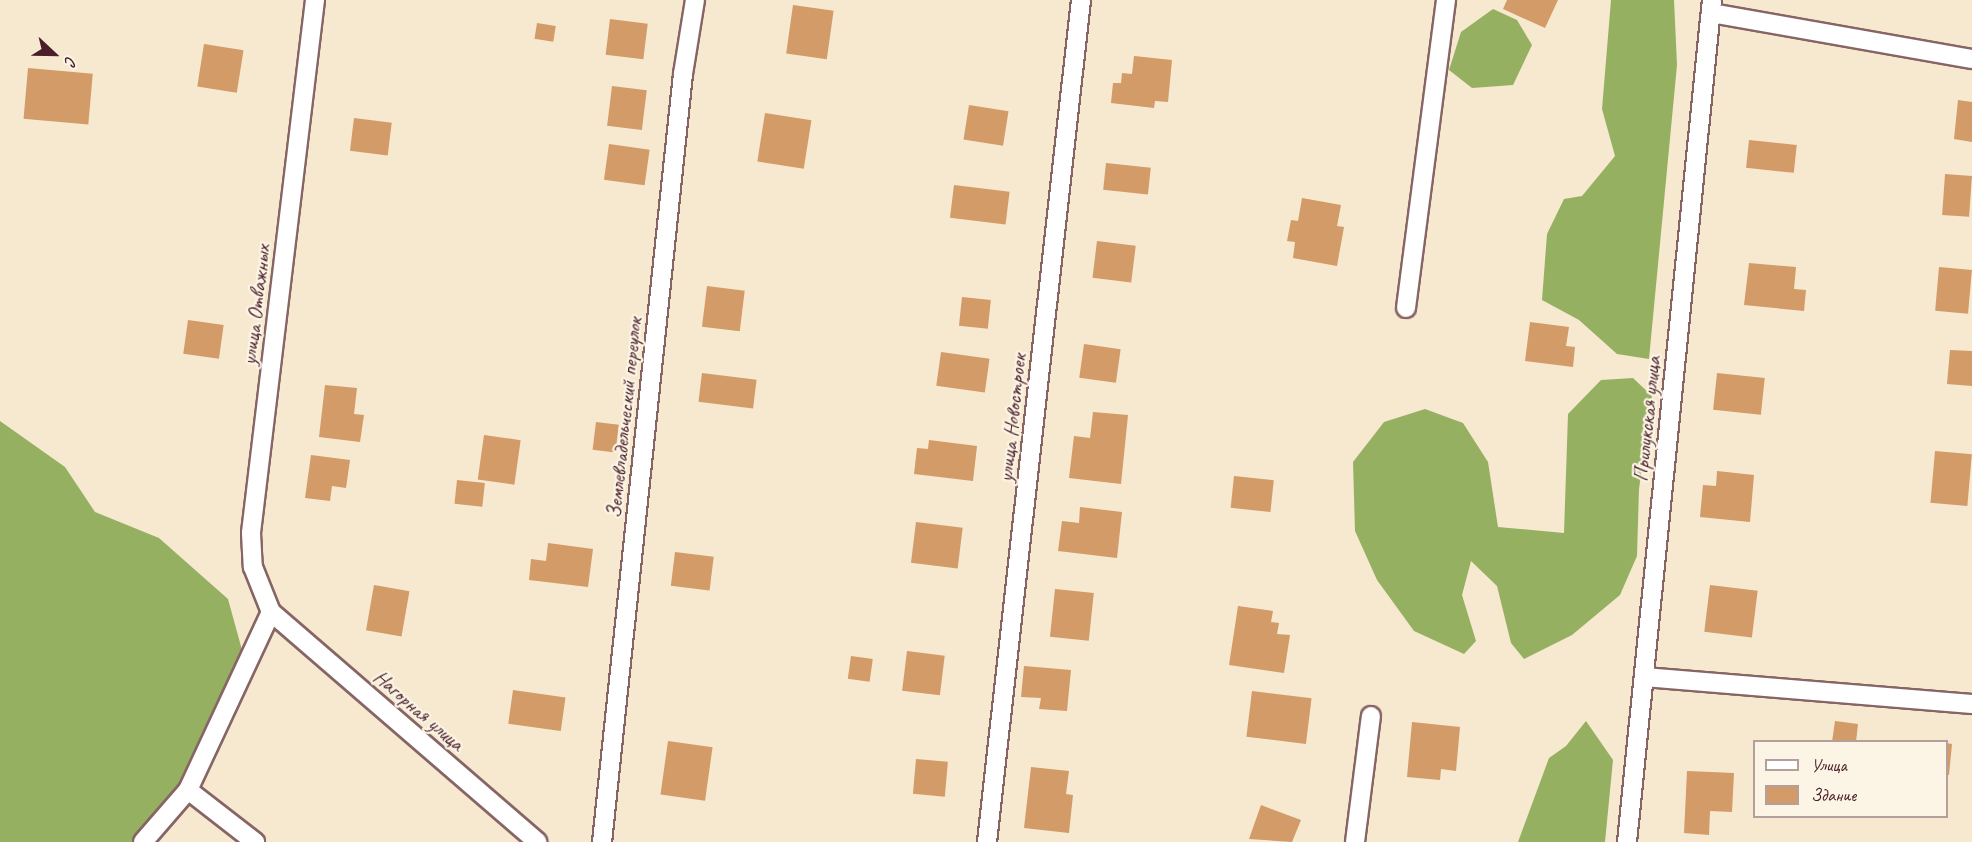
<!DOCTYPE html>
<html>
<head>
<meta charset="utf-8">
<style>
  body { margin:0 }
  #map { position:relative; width:1972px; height:842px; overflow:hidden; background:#f7e8d0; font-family:Caveat,sans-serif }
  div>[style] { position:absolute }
  .forest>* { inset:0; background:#96b061 }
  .building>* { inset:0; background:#d29b67; transform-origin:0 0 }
  .roads { filter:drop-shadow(2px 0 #876565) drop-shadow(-2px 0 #876565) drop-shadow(0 2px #876565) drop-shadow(0 -2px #876565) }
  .minor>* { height:18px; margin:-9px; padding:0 9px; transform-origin:9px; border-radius:9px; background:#fff }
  span { translate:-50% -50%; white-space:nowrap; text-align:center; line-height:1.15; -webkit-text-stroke:4.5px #fcf5e5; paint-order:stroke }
  .street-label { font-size:21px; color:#4a1f2b }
  .legend { position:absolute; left:1753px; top:740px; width:195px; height:78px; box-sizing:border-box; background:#fcf5e5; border:2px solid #b59f9b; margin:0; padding:8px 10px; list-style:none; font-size:18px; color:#4a1f2b }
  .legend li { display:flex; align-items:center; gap:12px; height:30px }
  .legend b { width:30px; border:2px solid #b59f9b }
  .north { position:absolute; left:24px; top:24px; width:60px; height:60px; -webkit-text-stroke:4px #fcf5e5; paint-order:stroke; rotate:112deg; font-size:16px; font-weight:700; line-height:24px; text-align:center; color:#4a1f2b }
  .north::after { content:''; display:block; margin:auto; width:21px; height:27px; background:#4a1f2b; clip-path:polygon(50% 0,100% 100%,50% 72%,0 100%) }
</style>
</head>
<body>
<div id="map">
  <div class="forest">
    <i style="clip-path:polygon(1611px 0,1674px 0,1677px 65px,1649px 359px,1617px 354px,1579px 320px,1542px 300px,1547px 234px,1564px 199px,1582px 196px,1615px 156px,1602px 109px)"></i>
    <i style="clip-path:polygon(1493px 9px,1517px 20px,1532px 45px,1513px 85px,1472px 88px,1449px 70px,1461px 32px)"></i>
    <i style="clip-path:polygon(1633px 378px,1652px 396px,1639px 489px,1637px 556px,1620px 595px,1572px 635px,1524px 659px,1511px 643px,1497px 586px,1471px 561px,1462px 595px,1476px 641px,1464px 654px,1414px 631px,1377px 580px,1355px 531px,1353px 462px,1384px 422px,1425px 409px,1463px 423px,1488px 462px,1498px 527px,1564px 533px,1568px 414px,1601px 380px)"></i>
    <i style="clip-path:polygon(0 421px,65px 467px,95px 512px,159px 538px,228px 599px,242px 650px,183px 787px,136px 842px,0 842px)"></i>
    <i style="clip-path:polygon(1586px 721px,1613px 760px,1605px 842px,1518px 842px,1549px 758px,1566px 746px)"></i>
  </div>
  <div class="building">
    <i style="clip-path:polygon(1507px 0,1558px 0,1545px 28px,1503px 9px)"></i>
    <i style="left:793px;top:5px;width:41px;height:49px;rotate:8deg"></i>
    <i style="left:610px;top:19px;width:38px;height:36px;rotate:7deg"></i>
    <i style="left:537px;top:23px;width:19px;height:16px;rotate:9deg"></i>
    <i style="left:204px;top:44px;width:40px;height:43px;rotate:9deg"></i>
    <i style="clip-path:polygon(1134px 56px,1172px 60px,1168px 102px,1155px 101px,1154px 108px,1111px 103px,1113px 83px,1121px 83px,1122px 73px,1132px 74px)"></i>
    <i style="left:28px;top:68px;width:65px;height:51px;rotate:5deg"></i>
    <i style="left:612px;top:86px;width:35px;height:40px;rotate:7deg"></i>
    <i style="clip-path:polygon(1958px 100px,1972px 102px,1972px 142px,1954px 139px)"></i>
    <i style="left:969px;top:105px;width:40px;height:35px;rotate:9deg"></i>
    <i style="left:765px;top:113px;width:47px;height:49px;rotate:9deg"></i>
    <i style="left:354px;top:118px;width:38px;height:33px;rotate:7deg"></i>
    <i style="left:1749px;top:140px;width:48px;height:28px;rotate:6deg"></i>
    <i style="left:609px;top:144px;width:41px;height:36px;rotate:8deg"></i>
    <i style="left:1106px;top:163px;width:45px;height:27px;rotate:6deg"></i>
    <i style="left:1945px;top:174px;width:27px;height:41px;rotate:4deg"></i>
    <i style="left:954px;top:185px;width:56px;height:33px;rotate:7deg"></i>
    <i style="clip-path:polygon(1302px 198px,1341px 205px,1337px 226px,1344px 227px,1337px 266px,1293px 258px,1295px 242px,1287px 241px,1291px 220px,1298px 221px)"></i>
    <i style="left:1097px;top:241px;width:39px;height:37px;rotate:7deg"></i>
    <i style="clip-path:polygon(1749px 263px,1796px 267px,1794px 289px,1806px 290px,1804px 311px,1744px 305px)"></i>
    <i style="left:1939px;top:267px;width:33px;height:44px;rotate:5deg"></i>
    <i style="left:707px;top:286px;width:38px;height:41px;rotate:7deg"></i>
    <i style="left:962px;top:297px;width:29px;height:29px;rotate:6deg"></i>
    <i style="left:188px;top:320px;width:36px;height:34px;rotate:8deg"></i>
    <i style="clip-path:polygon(1530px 322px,1569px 327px,1566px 346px,1575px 347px,1573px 367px,1525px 361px)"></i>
    <i style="left:1084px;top:344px;width:37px;height:34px;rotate:8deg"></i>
    <i style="clip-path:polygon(1950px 350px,1972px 351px,1972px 386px,1947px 384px)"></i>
    <i style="left:941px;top:352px;width:49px;height:34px;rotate:8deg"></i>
    <i style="left:702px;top:373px;width:55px;height:29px;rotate:7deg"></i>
    <i style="left:1717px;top:373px;width:48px;height:37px;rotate:6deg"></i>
    <i style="clip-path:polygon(325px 385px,357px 388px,354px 414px,364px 415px,360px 442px,319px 437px)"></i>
    <i style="clip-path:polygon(1093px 412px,1128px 415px,1121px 484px,1069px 478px,1074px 436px,1090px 438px)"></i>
    <i style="left:596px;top:422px;width:23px;height:28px;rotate:7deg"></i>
    <i style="left:484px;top:435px;width:37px;height:45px;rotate:8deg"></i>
    <i style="clip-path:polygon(929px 440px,977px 446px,973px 481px,914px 474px,917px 448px,928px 449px)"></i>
    <i style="left:1935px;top:451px;width:37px;height:52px;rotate:5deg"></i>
    <i style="clip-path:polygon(311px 455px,350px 460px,346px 488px,332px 486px,330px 501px,305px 498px)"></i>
    <i style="clip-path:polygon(1717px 471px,1754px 475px,1750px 522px,1700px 517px,1703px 485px,1716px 486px)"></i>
    <i style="left:1234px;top:476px;width:40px;height:32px;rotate:6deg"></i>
    <i style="left:457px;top:480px;width:28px;height:24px;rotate:6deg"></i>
    <i style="clip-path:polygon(1080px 507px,1122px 512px,1117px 558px,1058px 551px,1062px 521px,1079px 523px)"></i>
    <i style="left:916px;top:522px;width:47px;height:41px;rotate:7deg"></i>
    <i style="clip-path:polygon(548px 543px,593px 549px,588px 587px,529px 580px,531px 559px,546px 561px)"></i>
    <i style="left:675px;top:552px;width:39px;height:34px;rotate:7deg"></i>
    <i style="left:374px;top:585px;width:36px;height:46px;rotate:10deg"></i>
    <i style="left:1710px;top:585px;width:48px;height:47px;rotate:7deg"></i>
    <i style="left:1055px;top:589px;width:39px;height:48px;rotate:6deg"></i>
    <i style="clip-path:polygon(1238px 606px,1273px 611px,1271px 622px,1279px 623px,1277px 634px,1290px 635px,1284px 673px,1229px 665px)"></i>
    <i style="left:907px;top:651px;width:38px;height:40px;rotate:7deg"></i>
    <i style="left:851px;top:656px;width:22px;height:23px;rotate:8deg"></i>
    <i style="clip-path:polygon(1024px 666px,1071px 670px,1067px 711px,1039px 709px,1041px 698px,1021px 697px)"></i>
    <i style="left:513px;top:690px;width:53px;height:34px;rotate:8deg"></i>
    <i style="left:1252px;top:691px;width:60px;height:46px;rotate:7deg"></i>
    <i style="clip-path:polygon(1835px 721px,1858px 724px,1856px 742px,1832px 742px)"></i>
    <i style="clip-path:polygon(1412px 722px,1460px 727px,1456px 771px,1441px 769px,1440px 780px,1407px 777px)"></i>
    <i style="left:668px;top:741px;width:45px;height:54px;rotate:8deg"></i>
    <i style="clip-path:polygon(1946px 743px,1952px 744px,1949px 775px,1946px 775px)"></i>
    <i style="left:916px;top:759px;width:32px;height:35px;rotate:5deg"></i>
    <i style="clip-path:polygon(1031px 767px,1069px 771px,1066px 794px,1073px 795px,1069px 833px,1024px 828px)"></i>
    <i style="clip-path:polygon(1687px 771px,1734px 773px,1732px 812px,1710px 811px,1709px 835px,1684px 833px)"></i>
    <i style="clip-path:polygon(1261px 805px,1301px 820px,1292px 842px,1249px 839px)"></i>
  </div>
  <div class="roads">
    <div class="minor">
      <i style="left:315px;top:0;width:537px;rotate:96.85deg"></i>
      <i style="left:251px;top:533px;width:34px;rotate:87deg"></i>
      <i style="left:253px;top:567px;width:48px;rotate:68.2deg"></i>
      <i style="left:271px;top:612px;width:352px;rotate:40.8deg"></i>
      <i style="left:1711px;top:13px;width:265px;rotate:10deg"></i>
      <i style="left:1406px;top:308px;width:311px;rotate:-82.6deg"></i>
      <i style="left:1644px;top:677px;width:329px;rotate:4.7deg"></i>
      <i style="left:188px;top:790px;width:85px;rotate:37.8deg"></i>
      <i style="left:143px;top:842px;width:69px;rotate:-49.1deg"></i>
      <i style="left:188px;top:790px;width:196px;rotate:-65deg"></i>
      <i style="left:602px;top:842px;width:772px;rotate:-83.98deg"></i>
      <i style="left:683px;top:74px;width:75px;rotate:-80.8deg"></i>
      <i style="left:987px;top:842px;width:847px;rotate:-83.63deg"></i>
      <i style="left:1355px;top:842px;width:127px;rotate:-82.8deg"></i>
      <i style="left:1627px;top:842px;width:846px;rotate:-84.24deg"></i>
    </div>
  </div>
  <div class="street-label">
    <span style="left:256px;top:305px;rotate:-83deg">улица Отважных</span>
    <span style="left:624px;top:418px;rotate:-84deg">Землевладельческий переулок</span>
    <span style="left:1012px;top:418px;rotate:-84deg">улица Новостроек</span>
    <span style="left:1647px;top:419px;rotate:-84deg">Прилукская улица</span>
    <span style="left:419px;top:710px;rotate:41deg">Нагорная улица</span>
  </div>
  <ul class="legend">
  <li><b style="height:8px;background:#fff"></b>Улица</li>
  <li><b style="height:16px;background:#d29b67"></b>Здание</li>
  </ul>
  <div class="north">С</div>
</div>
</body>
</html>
